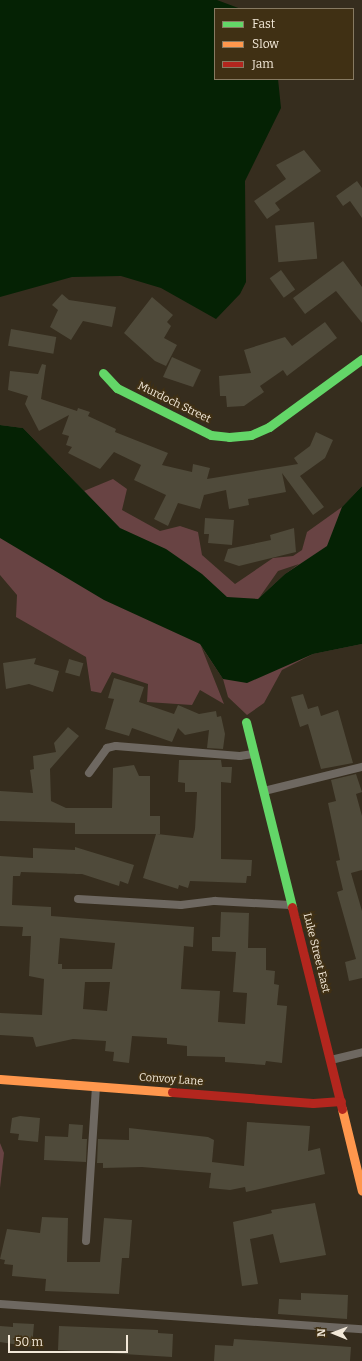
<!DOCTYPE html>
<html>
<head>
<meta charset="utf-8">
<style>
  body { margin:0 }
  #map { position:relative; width:362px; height:1361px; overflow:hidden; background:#362d1e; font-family:Bitter,serif }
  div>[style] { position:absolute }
  .green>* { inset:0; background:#684343 }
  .water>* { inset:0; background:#052204 }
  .building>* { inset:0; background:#4f4a3a; transform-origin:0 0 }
  .lane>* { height:8px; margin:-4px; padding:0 4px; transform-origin:4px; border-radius:4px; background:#6e6861 }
  .fast>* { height:9px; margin:-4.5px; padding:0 4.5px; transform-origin:4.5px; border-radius:4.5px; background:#63d668 }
  .slow>* { height:9px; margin:-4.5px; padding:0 4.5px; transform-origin:4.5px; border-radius:4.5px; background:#ff974d }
  .jam>* { height:9px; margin:-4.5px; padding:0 4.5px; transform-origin:4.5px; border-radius:4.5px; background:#b3261e }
  span { translate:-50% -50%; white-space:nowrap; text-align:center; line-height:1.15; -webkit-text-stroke:3.5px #403014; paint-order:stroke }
  .street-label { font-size:11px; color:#f2e8d8 }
  .legend { position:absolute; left:214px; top:8px; width:140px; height:72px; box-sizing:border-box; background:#403014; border:1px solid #877a62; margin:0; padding:5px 7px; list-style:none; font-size:12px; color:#f2e8d8 }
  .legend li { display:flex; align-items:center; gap:8px; height:20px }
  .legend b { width:20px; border:1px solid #877a62 }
  .north { position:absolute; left:314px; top:1313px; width:40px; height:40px; -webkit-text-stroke:3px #403014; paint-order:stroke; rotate:271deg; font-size:11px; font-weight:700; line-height:16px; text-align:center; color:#f2e8d8 }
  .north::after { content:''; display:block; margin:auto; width:14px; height:18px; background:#f2e8d8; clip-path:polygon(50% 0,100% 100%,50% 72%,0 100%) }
  .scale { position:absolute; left:8px; top:1335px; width:120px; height:18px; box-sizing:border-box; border:2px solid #f2e8d8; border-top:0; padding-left:5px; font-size:12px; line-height:14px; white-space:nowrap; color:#f2e8d8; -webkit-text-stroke:3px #403014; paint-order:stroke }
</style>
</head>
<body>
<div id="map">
  <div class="green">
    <i style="clip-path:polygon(evenodd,0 425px,23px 428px,84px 491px,113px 479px,127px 489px,122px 510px,160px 531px,180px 526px,198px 532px,202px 555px,235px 584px,273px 558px,293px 556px,302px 550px,307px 532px,342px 507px,362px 486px,362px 644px,313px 654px,282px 670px,264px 703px,247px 715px,228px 697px,223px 679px,201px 646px,224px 704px,200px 690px,192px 705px,147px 702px,148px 684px,112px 672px,101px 693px,91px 691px,86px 657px,16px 617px,17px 595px,0 575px,0 425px,299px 564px,285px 574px,259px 598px,278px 571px,299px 564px)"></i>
    <i style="clip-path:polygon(0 1143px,4px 1153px,0 1188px)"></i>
  </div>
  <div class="water">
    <i style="clip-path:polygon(0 0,217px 0,241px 9px,215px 9px,215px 79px,278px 79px,281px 108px,245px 181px,246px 282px,240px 294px,216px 319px,161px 288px,121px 276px,72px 277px,0 297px)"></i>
    <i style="clip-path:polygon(0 425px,23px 428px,120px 528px,166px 549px,202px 574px,227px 597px,258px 599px,285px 574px,327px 546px,342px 507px,362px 486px,362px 644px,313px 654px,247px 683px,223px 679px,200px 644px,104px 600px,0 538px)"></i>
  </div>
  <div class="building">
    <i style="clip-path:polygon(304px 150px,321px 171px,275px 203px,280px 210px,267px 219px,254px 201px,286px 179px,276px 165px)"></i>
    <i style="clip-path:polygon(357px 181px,362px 188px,362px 218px,350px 201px,343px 206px,336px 196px)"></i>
    <i style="left:314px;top:222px;width:37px;height:39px;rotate:85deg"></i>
    <i style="clip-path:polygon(343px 261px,362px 287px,362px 323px,336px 291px,305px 314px,293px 298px)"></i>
    <i style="left:281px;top:270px;width:24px;height:14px;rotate:54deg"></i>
    <i style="clip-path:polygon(62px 294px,69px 300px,116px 307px,112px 327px,83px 321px,71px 340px,50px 327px,58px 310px,52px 305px)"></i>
    <i style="clip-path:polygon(152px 297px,173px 315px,167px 322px,171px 326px,164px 338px,177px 345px,166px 366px,155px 361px,124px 333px)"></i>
    <i style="clip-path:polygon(325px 322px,337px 338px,287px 376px,283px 370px,260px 386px,264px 392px,244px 406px,227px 407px,226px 396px,220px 396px,219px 376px,251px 373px,244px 350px,285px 337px,292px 346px)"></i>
    <i style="left:11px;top:329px;width:46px;height:17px;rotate:10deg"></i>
    <i style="clip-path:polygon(172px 357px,201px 370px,193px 387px,163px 377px)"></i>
    <i style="clip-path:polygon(42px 364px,46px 365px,41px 399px,77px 411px,78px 408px,90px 412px,88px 416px,116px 429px,115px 432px,168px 453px,162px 465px,192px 472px,193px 464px,210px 468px,207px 479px,298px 464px,294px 458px,310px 446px,316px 432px,333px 440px,325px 458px,300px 476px,324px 507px,313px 515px,282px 473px,286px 492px,248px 499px,249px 505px,229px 509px,226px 490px,204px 495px,200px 509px,178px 503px,168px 526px,154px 519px,166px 495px,134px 480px,141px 465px,114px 452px,100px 469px,68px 453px,72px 447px,66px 445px,69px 436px,62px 434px,69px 415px,39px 431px,25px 404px,28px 396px,8px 390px,10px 371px,38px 374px)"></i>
    <i style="clip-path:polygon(205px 518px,234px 520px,232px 545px,208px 543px,209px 534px,204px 534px)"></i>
    <i style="clip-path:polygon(294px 528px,296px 552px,239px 566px,224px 561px,228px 549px,271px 540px,270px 535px)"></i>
    <i style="clip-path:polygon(36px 658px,34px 664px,59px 671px,53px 692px,29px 684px,6px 689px,3px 663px)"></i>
    <i style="left:69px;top:659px;width:15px;height:14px;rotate:16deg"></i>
    <i style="clip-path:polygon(114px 678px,144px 687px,139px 702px,174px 714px,178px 705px,199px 714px,216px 711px,217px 717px,221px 716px,225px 734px,223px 749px,207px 748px,209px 730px,185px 735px,178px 728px,172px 742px,132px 728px,129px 736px,105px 729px,114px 699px,108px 698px)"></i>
    <i style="clip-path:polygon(303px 694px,308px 709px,318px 706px,321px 716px,338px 710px,353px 763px,321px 769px,308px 724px,300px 727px,291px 697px)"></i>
    <i style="clip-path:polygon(68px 727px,79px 736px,50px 769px,51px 801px,66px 808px,112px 808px,113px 768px,134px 765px,139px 776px,150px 776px,150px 816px,160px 816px,160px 834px,157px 834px,193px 838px,195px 829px,197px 792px,185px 792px,185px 783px,178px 782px,179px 760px,221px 760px,222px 767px,232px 767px,231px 783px,221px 782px,221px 859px,252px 860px,251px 876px,247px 876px,246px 883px,190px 881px,188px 888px,179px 885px,178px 889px,143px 878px,156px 834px,75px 834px,75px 823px,0 821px,0 791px,33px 793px,30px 770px,34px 769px,33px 756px,56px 752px,54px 743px)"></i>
    <i style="clip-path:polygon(356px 774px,362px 792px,356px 794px,362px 816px,362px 870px,351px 873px,362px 911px,362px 978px,349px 981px,345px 962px,356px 959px,337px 892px,343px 890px,336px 861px,340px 860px,328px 803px,336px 801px,331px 780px)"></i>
    <i style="clip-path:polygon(evenodd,75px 847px,134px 865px,128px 884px,120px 881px,119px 886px,82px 874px,21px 872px,20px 876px,13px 876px,12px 905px,51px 907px,51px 916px,194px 927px,193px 947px,184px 946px,181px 989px,220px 991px,218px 1022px,245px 1024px,247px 993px,233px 992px,236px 952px,212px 951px,212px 937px,220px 937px,221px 912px,249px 913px,248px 948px,266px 948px,266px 970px,275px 971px,274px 984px,279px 985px,277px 1005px,287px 1006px,282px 1063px,266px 1061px,265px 1065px,225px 1062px,225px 1057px,187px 1056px,187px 1046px,167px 1044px,167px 1038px,132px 1036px,129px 1063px,113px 1061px,114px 1052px,105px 1051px,106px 1041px,73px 1039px,36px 1047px,33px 1037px,0 1035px,0 1013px,42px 1015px,44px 979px,29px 976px,31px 936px,22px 936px,23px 927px,0 926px,0 856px,33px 858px,33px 848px,75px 850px,75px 847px,60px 938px,115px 943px,112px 969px,62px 969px,62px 964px,58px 964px,60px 938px,75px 847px,85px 982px,110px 982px,107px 1011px,83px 1009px,85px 982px)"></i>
    <i style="clip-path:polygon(20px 1116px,40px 1118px,38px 1142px,18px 1140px,19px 1134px,10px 1133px,12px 1118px)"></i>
    <i style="clip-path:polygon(247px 1122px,310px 1126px,308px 1151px,320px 1148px,325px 1174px,246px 1192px,245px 1187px,230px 1190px,209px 1188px,211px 1173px,142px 1167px,103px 1168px,103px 1163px,97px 1163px,98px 1139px,129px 1140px,129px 1128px,208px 1137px,214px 1140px,212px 1162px,244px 1166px)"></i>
    <i style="clip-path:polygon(69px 1124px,83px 1125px,82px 1139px,87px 1139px,86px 1162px,44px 1160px,45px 1136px,68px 1137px)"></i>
    <i style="clip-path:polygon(315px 1203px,326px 1255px,280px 1263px,273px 1234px,250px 1239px,258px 1284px,242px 1286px,233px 1222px,272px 1213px,271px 1210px)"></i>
    <i style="clip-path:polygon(42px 1217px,68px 1218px,67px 1262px,100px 1262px,104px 1218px,132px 1220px,129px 1258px,122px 1258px,119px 1294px,45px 1291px,46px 1279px,12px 1276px,13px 1265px,4px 1264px,5px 1260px,0 1259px,7px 1229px,40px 1233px)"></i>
    <i style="clip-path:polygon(301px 1293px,348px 1295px,347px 1319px,278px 1314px,279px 1299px,301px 1300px)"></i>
    <i style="clip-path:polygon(13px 1323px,34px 1324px,32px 1347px,0 1342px,0 1326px,13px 1327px)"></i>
    <i style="clip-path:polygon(59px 1326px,158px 1330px,158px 1333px,173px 1334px,172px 1357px,58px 1350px)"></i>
    <i style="clip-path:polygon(234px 1339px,351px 1347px,350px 1361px,214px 1361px,215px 1345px,233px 1346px)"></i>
  </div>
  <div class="lane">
    <i style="left:89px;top:773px;width:31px;rotate:-54deg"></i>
    <i style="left:107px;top:748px;width:9px;rotate:-13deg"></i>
    <i style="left:116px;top:746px;width:124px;rotate:4.6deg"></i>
    <i style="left:240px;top:756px;width:13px;rotate:-9deg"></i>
    <i style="left:264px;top:791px;width:101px;rotate:-13.8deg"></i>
    <i style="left:78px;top:899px;width:103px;rotate:3.3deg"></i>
    <i style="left:181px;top:905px;width:34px;rotate:-7deg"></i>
    <i style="left:215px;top:901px;width:75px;rotate:3.1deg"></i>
    <i style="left:331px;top:1060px;width:32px;rotate:-14deg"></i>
    <i style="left:86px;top:1241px;width:153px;rotate:-86.3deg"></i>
    <i style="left:0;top:1304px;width:363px;rotate:4deg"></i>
  </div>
  <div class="fast">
    <i style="left:103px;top:373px;width:21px;rotate:47deg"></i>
    <i style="left:117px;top:388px;width:105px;rotate:26.6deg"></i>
    <i style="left:211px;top:435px;width:18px;rotate:6deg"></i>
    <i style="left:229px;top:437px;width:22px;rotate:-5deg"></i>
    <i style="left:251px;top:435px;width:20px;rotate:-24deg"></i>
    <i style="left:269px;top:427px;width:115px;rotate:-36.2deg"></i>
    <i style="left:246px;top:722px;width:191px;rotate:76deg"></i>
  </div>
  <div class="slow">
    <i style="left:0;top:1079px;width:172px;rotate:4.3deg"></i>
    <i style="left:342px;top:1109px;width:84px;rotate:76.3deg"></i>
  </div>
  <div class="jam">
    <i style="left:292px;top:907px;width:208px;rotate:76.1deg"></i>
    <i style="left:172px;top:1092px;width:141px;rotate:4.5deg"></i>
    <i style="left:313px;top:1103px;width:28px;rotate:-4deg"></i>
  </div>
  <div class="street-label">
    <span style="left:174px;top:403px;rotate:26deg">Murdoch Street</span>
    <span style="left:316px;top:953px;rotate:76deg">Luke Street East</span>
    <span style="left:171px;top:1080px;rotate:4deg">Convoy Lane</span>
  </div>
  <ul class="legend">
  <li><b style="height:5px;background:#63d668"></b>Fast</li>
  <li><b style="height:5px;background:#ff974d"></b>Slow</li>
  <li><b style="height:5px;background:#b3261e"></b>Jam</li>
  </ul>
  <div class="north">N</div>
  <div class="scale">50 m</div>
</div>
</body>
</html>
